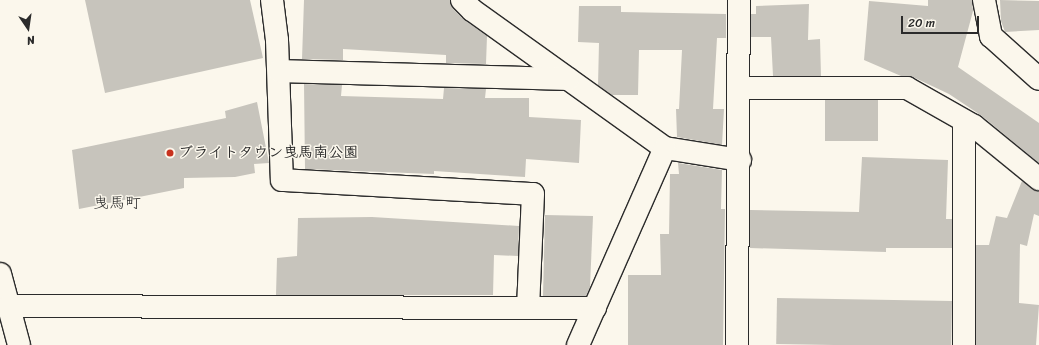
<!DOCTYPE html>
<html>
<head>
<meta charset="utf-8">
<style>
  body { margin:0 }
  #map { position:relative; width:1039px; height:345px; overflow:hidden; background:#fbf7ec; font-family:Sriracha,"Klee One",sans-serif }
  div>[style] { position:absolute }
  .building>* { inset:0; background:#c7c4bc; transform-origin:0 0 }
  .roads { filter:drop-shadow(1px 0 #2b2b2b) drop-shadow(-1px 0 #2b2b2b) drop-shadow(0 1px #2b2b2b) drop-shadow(0 -1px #2b2b2b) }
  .minor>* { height:22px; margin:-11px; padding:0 11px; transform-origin:11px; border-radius:11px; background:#fbf7ec }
  .dots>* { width:11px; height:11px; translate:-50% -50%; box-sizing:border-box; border:2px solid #fbf7ec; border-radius:50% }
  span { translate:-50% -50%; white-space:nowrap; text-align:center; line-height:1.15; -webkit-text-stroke:3px #fbf7ec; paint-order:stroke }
  .poi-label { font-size:15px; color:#2b2b2b; font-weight:700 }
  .left { translate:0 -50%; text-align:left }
  .neighbourhood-label { font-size:16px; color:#2b2b2b }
  .north { position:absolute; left:8px; top:8px; width:40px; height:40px; -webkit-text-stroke:3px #fbf7ec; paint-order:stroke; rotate:167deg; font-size:11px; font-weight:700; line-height:16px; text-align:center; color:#2b2b2b }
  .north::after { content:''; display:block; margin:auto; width:14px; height:18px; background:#2b2b2b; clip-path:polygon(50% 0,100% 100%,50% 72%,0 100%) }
  .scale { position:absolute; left:901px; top:16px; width:78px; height:18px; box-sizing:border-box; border:2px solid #2b2b2b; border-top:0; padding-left:5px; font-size:12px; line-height:14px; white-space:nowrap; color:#2b2b2b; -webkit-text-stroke:3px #fbf7ec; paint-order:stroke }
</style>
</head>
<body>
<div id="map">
  <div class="building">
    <i style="clip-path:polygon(85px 0,250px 0,263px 58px,105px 93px)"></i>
    <i style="clip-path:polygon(304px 0,450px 0,453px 9px,463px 19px,487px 36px,486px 64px,446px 63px,446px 55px,343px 49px,343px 60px,302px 59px)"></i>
    <i style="clip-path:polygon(928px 0,972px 0,973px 11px,958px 67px,1039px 123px,1039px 163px,982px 116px,949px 94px,913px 77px,901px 76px,864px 60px,869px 1px,928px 6px)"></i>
    <i style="clip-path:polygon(1000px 0,1039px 1px,1039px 30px,1005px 32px,1001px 21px)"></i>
    <i style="clip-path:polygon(809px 4px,808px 40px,820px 39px,821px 76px,773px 76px,771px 37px,751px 37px,751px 14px,756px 14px,756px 6px)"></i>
    <i style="clip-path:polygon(579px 6px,621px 6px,621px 12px,726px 14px,726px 38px,717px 38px,713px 109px,724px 109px,722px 145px,677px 137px,676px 109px,679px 109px,682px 50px,639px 50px,638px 95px,612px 95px,598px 85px,599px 43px,578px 42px)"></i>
    <i style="clip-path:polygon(304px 84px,342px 85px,341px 96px,443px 99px,444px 88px,486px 89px,485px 98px,529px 98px,529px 117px,581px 120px,579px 163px,526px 159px,525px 177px,434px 171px,434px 174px,305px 169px)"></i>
    <i style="left:825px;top:100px;width:53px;height:41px"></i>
    <i style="clip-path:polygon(257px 102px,269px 163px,254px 164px,255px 173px,235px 177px,184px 178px,184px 188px,79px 209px,72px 150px,226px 118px,225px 111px)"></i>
    <i style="clip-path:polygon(862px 157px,948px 160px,946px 219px,952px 219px,952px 248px,886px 248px,886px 252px,750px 248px,750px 210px,859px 212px)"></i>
    <i style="clip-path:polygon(678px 163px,722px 170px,721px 209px,725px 209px,723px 345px,628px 345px,628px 275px,661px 275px,660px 234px,669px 234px,670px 174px,679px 174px)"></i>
    <i style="clip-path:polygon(1022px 181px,1039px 191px,1039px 216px,1034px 214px,1027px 246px,1020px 244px,1019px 303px,1039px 305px,1036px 345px,976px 345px,976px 245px,989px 245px,996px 216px,1007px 218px)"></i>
    <i style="clip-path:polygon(545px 215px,593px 216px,590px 287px,586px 296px,543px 296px)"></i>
    <i style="clip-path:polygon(372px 217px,519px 226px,518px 256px,494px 255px,493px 295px,276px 295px,277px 258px,297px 256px,298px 218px)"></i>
    <i style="left:777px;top:298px;width:175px;height:46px;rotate:1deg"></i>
  </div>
  <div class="roads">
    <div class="minor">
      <i style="left:272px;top:0;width:40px;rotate:82.9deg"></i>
      <i style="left:277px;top:40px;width:140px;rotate:88deg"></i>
      <i style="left:282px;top:180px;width:251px;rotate:3.2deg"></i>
      <i style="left:533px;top:194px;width:114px;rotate:92.5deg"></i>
      <i style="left:528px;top:308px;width:67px"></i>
      <i style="left:462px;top:0;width:14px;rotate:45deg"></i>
      <i style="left:472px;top:10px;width:237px;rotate:35.6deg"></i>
      <i style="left:665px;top:148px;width:76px;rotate:9.1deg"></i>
      <i style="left:984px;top:0;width:37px;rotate:79deg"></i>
      <i style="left:991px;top:36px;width:64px;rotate:41.9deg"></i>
      <i style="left:279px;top:71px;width:289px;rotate:1.6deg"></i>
      <i style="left:739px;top:88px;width:168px"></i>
      <i style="left:907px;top:88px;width:77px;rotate:29.6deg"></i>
      <i style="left:974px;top:126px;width:84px;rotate:39.2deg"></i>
      <i style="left:0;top:274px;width:73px;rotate:75deg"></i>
      <i style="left:9px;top:306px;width:519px;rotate:0.22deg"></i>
      <i style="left:578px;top:345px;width:215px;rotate:-66.2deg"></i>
      <i style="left:737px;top:345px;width:345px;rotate:-89.7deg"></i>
      <i style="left:964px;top:345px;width:224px;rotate:-90deg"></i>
    </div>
  </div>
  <div class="dots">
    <i style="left:170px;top:153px;background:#c8321e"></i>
  </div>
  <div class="poi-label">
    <span class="left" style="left:178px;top:153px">ブライトタウン曳馬南公園</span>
  </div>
  <div class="neighbourhood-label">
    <span style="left:117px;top:203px">曳馬町</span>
  </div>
  <div class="north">N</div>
  <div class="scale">20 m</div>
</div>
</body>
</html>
